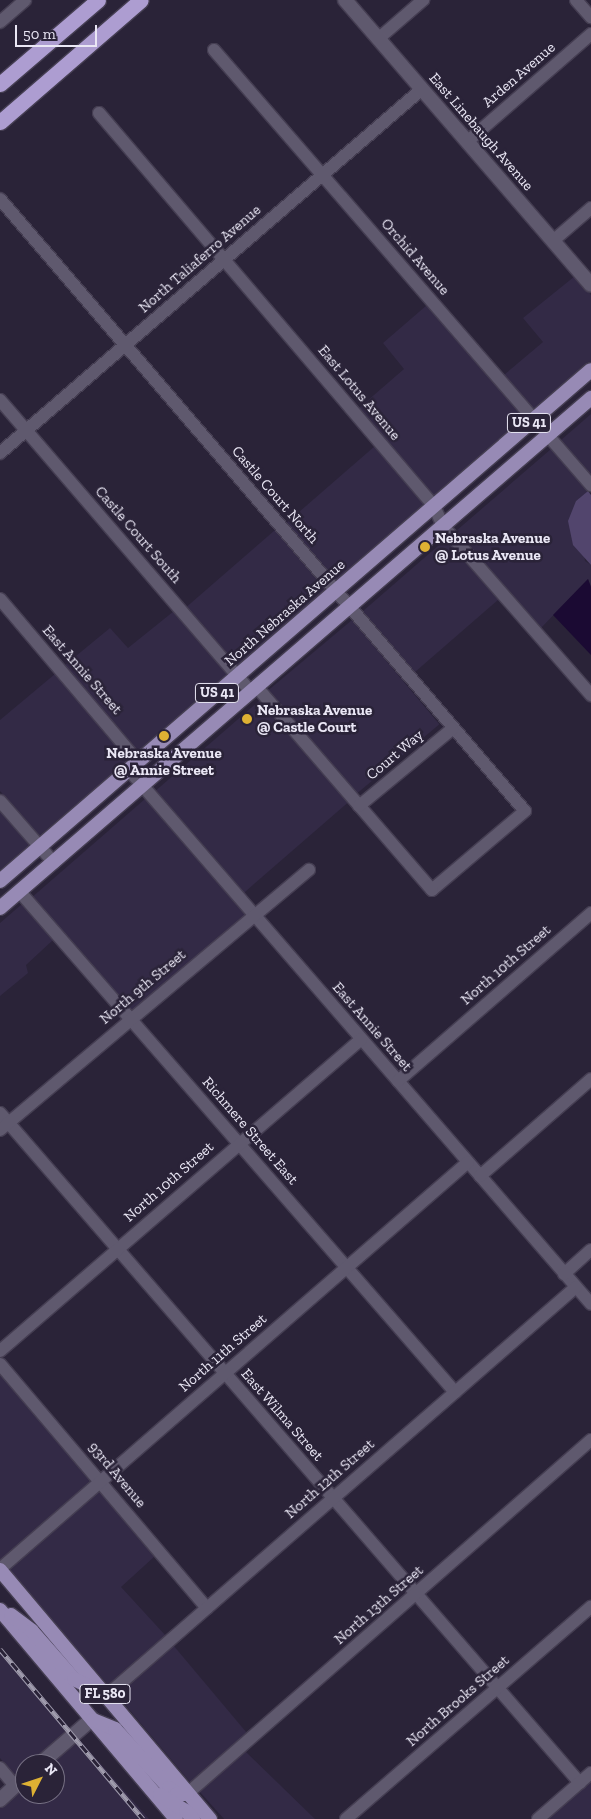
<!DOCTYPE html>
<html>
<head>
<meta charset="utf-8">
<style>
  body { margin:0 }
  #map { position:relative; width:591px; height:1819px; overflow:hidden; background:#2a2338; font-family:"Zilla Slab",serif }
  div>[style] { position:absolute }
  .built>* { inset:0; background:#332a46; transform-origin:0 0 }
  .green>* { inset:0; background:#52456d }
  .water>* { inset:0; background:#1b0a33 }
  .roads { filter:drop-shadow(1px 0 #453e52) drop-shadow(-1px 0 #453e52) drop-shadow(0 1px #453e52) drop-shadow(0 -1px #453e52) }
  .minor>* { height:12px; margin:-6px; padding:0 6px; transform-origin:6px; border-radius:6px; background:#5f596e }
  .tertiary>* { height:14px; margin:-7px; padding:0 7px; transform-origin:7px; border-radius:7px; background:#5f596e }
  .primary>* { height:14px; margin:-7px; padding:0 7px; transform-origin:7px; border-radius:7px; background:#978ab5 }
  .motorway>* { height:15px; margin:-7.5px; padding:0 7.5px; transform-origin:7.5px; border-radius:7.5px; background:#ad9dd1 }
  .rail>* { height:5px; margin-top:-2.5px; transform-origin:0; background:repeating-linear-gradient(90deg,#2a2338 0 9px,#a09cad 0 18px); box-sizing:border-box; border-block:1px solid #a09cad }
  .dots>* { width:14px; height:14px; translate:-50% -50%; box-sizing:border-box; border:2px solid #2a2338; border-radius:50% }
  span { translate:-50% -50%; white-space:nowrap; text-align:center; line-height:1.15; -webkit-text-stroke:5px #2a2338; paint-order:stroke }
  .shield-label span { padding:1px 4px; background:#2a2338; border:1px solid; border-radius:4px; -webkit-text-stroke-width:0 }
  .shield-label { font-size:14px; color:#eae7f5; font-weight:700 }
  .street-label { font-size:15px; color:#eae7f5 }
  .poi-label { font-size:15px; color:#eae7f5; font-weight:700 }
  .left { translate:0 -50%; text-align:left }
  .north { position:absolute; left:15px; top:1754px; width:50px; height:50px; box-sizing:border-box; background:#2a2338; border:1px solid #777184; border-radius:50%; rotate:49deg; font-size:14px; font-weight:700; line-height:20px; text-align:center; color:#eae7f5 }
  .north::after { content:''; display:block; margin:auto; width:18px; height:22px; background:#deb133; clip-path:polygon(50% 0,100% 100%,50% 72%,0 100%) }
  .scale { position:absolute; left:15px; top:25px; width:82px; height:22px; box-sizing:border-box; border:2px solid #eae7f5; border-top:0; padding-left:6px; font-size:15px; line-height:18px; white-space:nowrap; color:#eae7f5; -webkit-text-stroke:4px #2a2338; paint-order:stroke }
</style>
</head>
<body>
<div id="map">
  <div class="built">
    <i style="clip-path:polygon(575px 276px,591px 295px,591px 363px,535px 411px,504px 375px,543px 342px,523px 318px)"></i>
    <i style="clip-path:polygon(427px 305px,525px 419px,435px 497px,359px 408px,404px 369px,383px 343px)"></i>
    <i style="clip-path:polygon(591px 414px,591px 475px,561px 440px)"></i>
    <i style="left:375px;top:446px;width:78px;height:117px;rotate:49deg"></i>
    <i style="clip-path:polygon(551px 449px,588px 491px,576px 501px,585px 561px,591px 565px,591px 587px,588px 579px,541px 628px,456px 531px)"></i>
    <i style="left:275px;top:530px;width:79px;height:117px;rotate:49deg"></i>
    <i style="left:446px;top:539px;width:80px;height:111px;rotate:49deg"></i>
    <i style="clip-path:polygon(174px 611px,228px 675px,138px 752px,65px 665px,110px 628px,128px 648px)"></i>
    <i style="left:352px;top:620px;width:136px;height:110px;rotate:50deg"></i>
    <i style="clip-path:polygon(55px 674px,129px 760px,39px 836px,0 791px,0 720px)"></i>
    <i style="left:260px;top:700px;width:135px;height:138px;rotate:49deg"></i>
    <i style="left:145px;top:799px;width:153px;height:149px;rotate:49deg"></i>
    <i style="clip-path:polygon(0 810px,29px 845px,0 870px)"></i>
    <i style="clip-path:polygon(22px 904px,53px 940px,26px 965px,28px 973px,0 996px,0 923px)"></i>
    <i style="clip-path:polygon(0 1374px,93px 1481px,1px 1561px,0 1559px)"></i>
    <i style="clip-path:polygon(100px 1490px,155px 1556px,121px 1587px,166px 1636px,109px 1686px,8px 1569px)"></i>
    <i style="left:173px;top:1645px;width:116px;height:75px;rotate:50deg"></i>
    <i style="clip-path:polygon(0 1648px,71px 1729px,31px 1764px,25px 1764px,25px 1770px,16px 1777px,0 1758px)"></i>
    <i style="clip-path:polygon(78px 1738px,149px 1819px,0 1819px,0 1807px,25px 1785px,25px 1794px,55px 1794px,55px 1764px,48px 1764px)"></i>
    <i style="clip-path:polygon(245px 1751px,315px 1819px,224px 1819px,199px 1791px)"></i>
    <i style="clip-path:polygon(591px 1781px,591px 1819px,547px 1819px)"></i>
  </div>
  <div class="green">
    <i style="clip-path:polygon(588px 491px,591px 495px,591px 565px,573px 545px,568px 521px,576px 501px)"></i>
  </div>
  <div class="water">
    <i style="clip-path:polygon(588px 579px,591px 587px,591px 655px,553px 615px)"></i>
  </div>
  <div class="roads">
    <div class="minor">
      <i style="left:576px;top:0;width:23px;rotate:49deg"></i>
      <i style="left:0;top:22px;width:33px;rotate:-41deg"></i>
      <i style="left:378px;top:39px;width:60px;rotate:-40.9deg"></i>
      <i style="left:214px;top:50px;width:576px;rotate:49.09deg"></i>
      <i style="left:99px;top:113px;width:516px;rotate:49.56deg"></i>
      <i style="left:434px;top:506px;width:22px;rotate:66deg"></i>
      <i style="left:443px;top:526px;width:225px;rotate:48.8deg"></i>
      <i style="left:468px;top:141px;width:163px;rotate:-41deg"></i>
      <i style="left:0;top:199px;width:806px;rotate:49.38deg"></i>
      <i style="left:525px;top:811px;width:122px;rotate:139.7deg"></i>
      <i style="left:432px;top:890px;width:268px;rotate:-130.8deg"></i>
      <i style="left:554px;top:240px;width:49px;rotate:-40.9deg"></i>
      <i style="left:0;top:400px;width:385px;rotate:49.3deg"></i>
      <i style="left:0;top:453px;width:557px;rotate:-40.78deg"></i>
      <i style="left:0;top:599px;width:214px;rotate:49.7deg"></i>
      <i style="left:129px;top:770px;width:706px;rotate:49.13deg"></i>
      <i style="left:0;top:801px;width:82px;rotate:48.9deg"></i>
      <i style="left:359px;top:806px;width:121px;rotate:-39.6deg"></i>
      <i style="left:20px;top:892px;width:663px;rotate:48.98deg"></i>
      <i style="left:398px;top:1081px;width:256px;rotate:-41deg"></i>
      <i style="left:0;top:1113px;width:886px;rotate:49.12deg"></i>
      <i style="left:0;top:1130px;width:404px;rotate:-40.1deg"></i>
      <i style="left:480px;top:1176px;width:147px;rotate:-41.1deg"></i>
      <i style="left:564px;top:1274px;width:36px;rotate:-42deg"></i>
      <i style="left:0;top:1351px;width:477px;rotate:-40.8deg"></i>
      <i style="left:0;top:1364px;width:320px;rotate:49.7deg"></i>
      <i style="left:0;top:1569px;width:620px;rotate:-41.01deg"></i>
      <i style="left:106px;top:1696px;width:623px;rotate:-41.03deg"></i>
      <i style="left:0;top:1768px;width:23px;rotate:50deg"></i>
      <i style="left:187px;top:1794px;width:537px;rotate:-41.23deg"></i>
      <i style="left:346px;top:1819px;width:324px;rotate:-40.9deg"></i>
      <i style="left:538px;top:1819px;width:70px;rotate:-41deg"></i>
    </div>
    <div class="tertiary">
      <i style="left:345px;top:0;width:376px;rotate:49.2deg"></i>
      <i style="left:40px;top:1764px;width:69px;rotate:-40.9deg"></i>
      <i style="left:0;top:1800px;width:34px;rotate:-43deg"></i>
    </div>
    <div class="primary">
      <i style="left:0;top:881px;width:781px;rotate:-40.85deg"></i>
      <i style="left:0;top:908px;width:781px;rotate:-40.79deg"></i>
      <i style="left:0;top:1570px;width:326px;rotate:49.9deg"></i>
      <i style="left:0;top:1610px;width:273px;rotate:49.9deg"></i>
      <i style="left:11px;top:1615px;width:26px;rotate:37deg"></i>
      <i style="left:32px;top:1631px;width:64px;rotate:48.8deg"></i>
      <i style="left:74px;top:1679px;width:30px;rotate:27deg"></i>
      <i style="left:93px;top:1720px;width:24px;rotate:22deg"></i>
      <i style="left:115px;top:1729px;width:80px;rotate:47.5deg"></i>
      <i style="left:169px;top:1788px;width:10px;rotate:37deg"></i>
      <i style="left:177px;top:1794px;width:10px"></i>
      <i style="left:160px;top:1795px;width:31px;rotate:32deg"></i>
      <i style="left:186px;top:1811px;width:11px;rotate:49deg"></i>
    </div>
    <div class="motorway">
      <i style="left:0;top:84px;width:129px;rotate:-40.6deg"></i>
      <i style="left:0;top:122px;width:186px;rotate:-40.9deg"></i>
    </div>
  </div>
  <div class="rail">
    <i style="left:0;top:1649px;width:222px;rotate:49.9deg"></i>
  </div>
  <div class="dots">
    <i style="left:425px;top:547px;background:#deb133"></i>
    <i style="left:247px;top:719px;background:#deb133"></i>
    <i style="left:164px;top:736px;background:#deb133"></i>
  </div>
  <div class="shield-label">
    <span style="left:529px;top:423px">US 41</span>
    <span style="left:217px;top:693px">US 41</span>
    <span style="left:105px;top:1694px">FL 580</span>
  </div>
  <div class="street-label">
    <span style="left:519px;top:75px;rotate:-41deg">Arden Avenue</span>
    <span style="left:481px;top:132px;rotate:49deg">East Linebaugh Avenue</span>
    <span style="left:415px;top:257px;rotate:49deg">Orchid Avenue</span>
    <span style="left:200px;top:259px;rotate:-41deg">North Taliaferro Avenue</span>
    <span style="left:359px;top:393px;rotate:50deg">East Lotus Avenue</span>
    <span style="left:275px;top:495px;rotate:49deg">Castle Court North</span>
    <span style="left:138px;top:535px;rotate:49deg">Castle Court South</span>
    <span style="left:285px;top:613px;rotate:-41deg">North Nebraska Avenue</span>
    <span style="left:82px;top:670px;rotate:49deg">East Annie Street</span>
    <span style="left:395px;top:755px;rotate:-40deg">Court Way</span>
    <span style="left:506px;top:965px;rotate:-41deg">North 10th Street</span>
    <span style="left:143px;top:987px;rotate:-40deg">North 9th Street</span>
    <span style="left:372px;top:1027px;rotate:49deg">East Annie Street</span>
    <span style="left:250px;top:1131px;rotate:49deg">Richmere Street East</span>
    <span style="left:169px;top:1182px;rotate:-41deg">North 10th Street</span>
    <span style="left:223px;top:1353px;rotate:-41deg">North 11th Street</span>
    <span style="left:282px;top:1415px;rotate:49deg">East Wilma Street</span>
    <span style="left:117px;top:1475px;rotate:50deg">93rd Avenue</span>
    <span style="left:330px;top:1479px;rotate:-41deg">North 12th Street</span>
    <span style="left:379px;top:1605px;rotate:-41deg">North 13th Street</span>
    <span style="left:458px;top:1701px;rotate:-41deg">North Brooks Street</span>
  </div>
  <div class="poi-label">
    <span class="left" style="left:435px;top:547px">Nebraska Avenue<br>@ Lotus Avenue</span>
    <span class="left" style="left:257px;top:719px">Nebraska Avenue<br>@ Castle Court</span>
    <span style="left:164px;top:762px">Nebraska Avenue<br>@ Annie Street</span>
  </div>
  <div class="north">N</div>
  <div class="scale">50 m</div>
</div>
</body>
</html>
